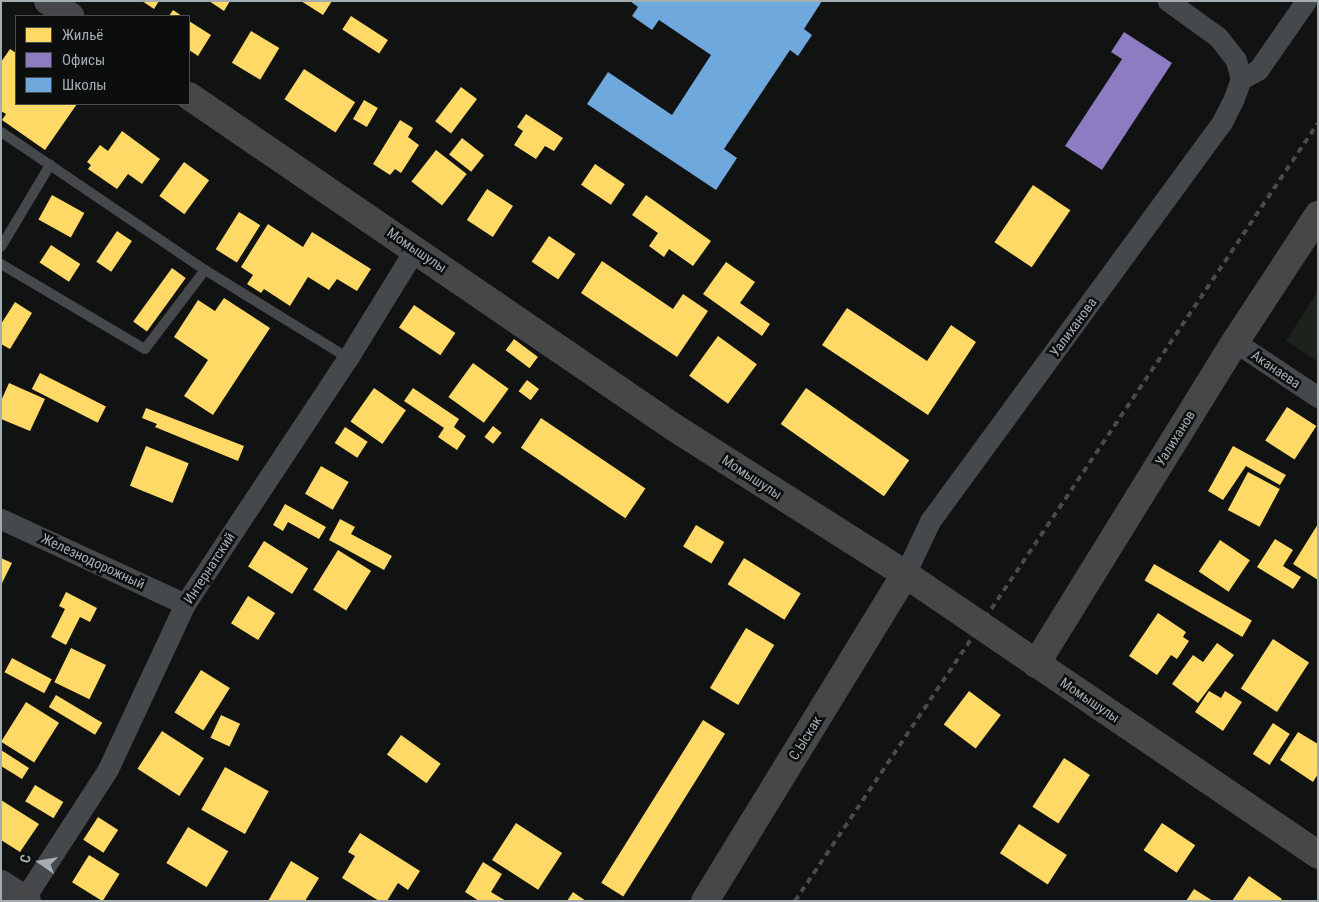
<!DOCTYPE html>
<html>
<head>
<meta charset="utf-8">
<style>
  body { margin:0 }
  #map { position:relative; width:1319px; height:902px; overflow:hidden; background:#111212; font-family:"Roboto Condensed",sans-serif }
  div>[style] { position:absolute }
  .green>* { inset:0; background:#1e221c }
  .homes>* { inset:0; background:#ffd966; transform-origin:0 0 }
  .offices>* { inset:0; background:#8e7cc3 }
  .schools>* { inset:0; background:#6fa8dc }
  .lane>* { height:10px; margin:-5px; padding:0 5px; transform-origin:5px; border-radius:5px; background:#46494b }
  .street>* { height:21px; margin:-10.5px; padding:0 10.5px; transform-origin:10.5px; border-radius:10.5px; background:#46494b }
  .secondary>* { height:28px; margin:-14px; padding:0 14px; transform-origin:14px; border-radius:14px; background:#454749 }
  .rail>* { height:4px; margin-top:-2px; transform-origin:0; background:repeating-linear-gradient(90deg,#484a4b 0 6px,transparent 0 11px) }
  span { translate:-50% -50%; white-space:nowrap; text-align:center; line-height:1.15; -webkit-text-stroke:5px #0c0d0d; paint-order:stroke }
  .street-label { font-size:14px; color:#a4adb2 }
  .frame { position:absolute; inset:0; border:2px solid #a4adb2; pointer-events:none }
  .legend { position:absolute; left:15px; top:15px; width:175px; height:90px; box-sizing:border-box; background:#0c0d0d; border:1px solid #494d4f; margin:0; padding:6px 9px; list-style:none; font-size:15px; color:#a4adb2 }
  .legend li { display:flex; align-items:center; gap:10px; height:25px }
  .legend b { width:25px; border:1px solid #494d4f }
  .north { position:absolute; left:15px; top:837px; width:50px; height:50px; -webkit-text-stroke:4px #0c0d0d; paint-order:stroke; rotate:283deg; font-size:14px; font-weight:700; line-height:20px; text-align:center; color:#a4adb2 }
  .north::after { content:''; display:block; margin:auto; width:18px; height:22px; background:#a4adb2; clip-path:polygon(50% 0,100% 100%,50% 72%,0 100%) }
</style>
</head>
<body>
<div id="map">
  <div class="green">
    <i style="clip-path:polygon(1318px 291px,1318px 362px,1286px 341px)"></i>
  </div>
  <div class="homes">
    <i style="clip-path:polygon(142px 1px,159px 1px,154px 9px)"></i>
    <i style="clip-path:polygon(209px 1px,230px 1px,224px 11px)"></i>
    <i style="clip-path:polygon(301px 1px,332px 1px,323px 15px)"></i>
    <i style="clip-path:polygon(173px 10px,182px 16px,169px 16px)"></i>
    <i style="left:351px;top:16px;width:44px;height:16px;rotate:33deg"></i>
    <i style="clip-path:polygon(189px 21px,211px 35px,198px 56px,189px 50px)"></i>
    <i style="left:251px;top:31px;width:33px;height:37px;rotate:31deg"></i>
    <i style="clip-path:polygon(10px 49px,16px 53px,16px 104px,77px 104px,45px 150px,2px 120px,6px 114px,1px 111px,1px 62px)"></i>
    <i style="left:304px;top:69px;width:61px;height:36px;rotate:33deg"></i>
    <i style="left:461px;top:87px;width:20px;height:43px;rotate:37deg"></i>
    <i style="left:364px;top:100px;width:16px;height:22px;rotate:30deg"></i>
    <i style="clip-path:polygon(526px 114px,563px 138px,554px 151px,545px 146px,536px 159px,514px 145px,523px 131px,517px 127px)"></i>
    <i style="clip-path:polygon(400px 120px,413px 128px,408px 137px,419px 145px,401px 173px,395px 169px,390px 175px,373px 164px)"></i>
    <i style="clip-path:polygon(122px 131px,160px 159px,142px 184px,128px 174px,117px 189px,88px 169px,91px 165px,87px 162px,100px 145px,108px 151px)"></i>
    <i style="left:462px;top:138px;width:28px;height:21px;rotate:38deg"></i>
    <i style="left:436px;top:150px;width:39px;height:40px;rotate:38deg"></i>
    <i style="left:184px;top:162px;width:31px;height:42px;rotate:36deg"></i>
    <i style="left:595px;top:164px;width:36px;height:25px;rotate:34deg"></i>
    <i style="left:1033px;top:185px;width:45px;height:69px;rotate:34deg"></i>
    <i style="left:487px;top:189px;width:31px;height:37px;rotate:33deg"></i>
    <i style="left:52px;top:195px;width:37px;height:28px;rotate:29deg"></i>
    <i style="clip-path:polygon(646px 195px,711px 241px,693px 266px,669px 249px,664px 257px,649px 246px,658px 233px,632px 215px)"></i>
    <i style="left:239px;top:212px;width:25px;height:44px;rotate:32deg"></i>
    <i style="clip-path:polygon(268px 224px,303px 247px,312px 232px,371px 269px,357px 291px,337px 279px,329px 290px,308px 277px,290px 306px,264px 289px,261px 293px,247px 284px,253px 275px,241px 267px)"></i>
    <i style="left:117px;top:231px;width:18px;height:37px;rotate:34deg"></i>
    <i style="left:549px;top:236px;width:32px;height:31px;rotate:34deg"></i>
    <i style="left:51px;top:245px;width:35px;height:21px;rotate:33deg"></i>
    <i style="clip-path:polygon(602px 261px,673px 309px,683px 294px,708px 311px,677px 357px,581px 293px)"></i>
    <i style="clip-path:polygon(726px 262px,755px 282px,740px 303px,770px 324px,762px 336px,703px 294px)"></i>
    <i style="left:172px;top:268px;width:17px;height:66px;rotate:36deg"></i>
    <i style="clip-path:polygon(224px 298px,270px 328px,213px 415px,184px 396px,208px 360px,174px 337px,198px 300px,215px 311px)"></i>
    <i style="clip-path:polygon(15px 302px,32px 313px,10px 349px,1px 344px,1px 324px)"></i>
    <i style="left:414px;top:305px;width:50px;height:27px;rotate:34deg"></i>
    <i style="clip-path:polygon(847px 308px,927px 361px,951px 325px,976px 342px,928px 415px,822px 345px)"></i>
    <i style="left:718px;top:336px;width:48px;height:49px;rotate:36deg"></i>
    <i style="left:514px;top:339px;width:30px;height:14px;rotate:37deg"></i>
    <i style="left:473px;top:363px;width:44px;height:42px;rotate:36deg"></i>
    <i style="left:40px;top:373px;width:74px;height:18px;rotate:27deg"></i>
    <i style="left:527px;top:380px;width:15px;height:14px;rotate:37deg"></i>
    <i style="clip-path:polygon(9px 383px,45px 399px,30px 431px,1px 419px,1px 401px)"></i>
    <i style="left:374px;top:388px;width:39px;height:41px;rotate:35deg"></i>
    <i style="clip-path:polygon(413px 388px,459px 419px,454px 427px,466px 436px,457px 450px,438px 437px,444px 428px,404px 401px)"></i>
    <i style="left:806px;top:388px;width:126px;height:44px;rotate:35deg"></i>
    <i style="left:1287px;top:407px;width:35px;height:40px;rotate:33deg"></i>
    <i style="clip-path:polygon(146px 408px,244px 446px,238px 461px,155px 427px,157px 424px,142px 418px)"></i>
    <i style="left:541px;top:418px;width:126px;height:36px;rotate:34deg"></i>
    <i style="left:493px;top:426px;width:11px;height:14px;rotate:38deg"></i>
    <i style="left:345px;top:427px;width:27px;height:19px;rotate:33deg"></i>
    <i style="left:146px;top:446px;width:46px;height:43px;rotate:22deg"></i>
    <i style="clip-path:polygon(1233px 446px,1286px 475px,1280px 485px,1246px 466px,1223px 500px,1208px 491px)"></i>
    <i style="left:321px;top:466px;width:32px;height:32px;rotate:30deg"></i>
    <i style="left:1248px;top:472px;width:36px;height:43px;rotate:28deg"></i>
    <i style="clip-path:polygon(285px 504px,326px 527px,319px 539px,288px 522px,283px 531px,273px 525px)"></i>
    <i style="clip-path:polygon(340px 519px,355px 527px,351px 534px,392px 556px,384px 570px,329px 540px)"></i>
    <i style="clip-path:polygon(1318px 524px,1318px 580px,1293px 564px)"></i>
    <i style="left:696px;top:525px;width:33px;height:25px;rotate:31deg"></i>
    <i style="clip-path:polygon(1275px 539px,1293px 550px,1283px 566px,1301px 577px,1293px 589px,1257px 567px)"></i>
    <i style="left:1220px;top:540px;width:36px;height:38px;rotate:34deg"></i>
    <i style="left:264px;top:541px;width:52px;height:30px;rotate:32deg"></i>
    <i style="left:338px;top:550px;width:39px;height:47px;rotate:32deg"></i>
    <i style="clip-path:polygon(1px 558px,12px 563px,1px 585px)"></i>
    <i style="left:744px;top:558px;width:67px;height:31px;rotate:32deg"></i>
    <i style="left:1154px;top:564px;width:113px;height:19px;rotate:30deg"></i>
    <i style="clip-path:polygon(66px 592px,97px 608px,90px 622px,80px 617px,66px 645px,51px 637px,65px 609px,59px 606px)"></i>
    <i style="left:248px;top:596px;width:32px;height:32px;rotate:32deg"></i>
    <i style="clip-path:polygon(1158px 613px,1186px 632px,1183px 637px,1189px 641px,1177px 659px,1171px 655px,1157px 675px,1129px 656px)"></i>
    <i style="left:746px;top:628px;width:33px;height:70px;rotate:31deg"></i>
    <i style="left:1273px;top:639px;width:43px;height:59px;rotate:33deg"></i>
    <i style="clip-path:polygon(1217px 643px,1234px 655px,1198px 703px,1172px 684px,1193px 655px,1203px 662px)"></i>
    <i style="left:71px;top:648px;width:39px;height:38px;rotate:26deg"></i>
    <i style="left:12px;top:658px;width:45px;height:16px;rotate:28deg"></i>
    <i style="left:201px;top:670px;width:34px;height:50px;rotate:32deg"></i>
    <i style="left:969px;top:691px;width:40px;height:42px;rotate:37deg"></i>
    <i style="clip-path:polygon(1209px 691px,1221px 698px,1225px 691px,1242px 702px,1223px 731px,1195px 712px)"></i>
    <i style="left:56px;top:695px;width:54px;height:14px;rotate:31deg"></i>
    <i style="left:26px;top:702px;width:39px;height:47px;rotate:32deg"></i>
    <i style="left:221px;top:715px;width:21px;height:25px;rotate:25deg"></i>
    <i style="left:703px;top:720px;width:26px;height:192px;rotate:32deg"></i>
    <i style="left:1273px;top:723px;width:20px;height:37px;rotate:33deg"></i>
    <i style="left:162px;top:731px;width:50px;height:45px;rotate:33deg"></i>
    <i style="clip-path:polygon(1298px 732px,1318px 744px,1318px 774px,1313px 782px,1280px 760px)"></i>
    <i style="left:401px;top:735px;width:49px;height:24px;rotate:36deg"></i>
    <i style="clip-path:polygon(1px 750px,29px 768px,22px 779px,1px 766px)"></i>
    <i style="left:1064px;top:758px;width:31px;height:58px;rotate:33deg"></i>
    <i style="left:225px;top:767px;width:50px;height:49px;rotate:29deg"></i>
    <i style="left:35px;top:785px;width:33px;height:19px;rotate:31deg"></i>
    <i style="clip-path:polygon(1px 800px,39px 824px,20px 852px,1px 840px)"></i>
    <i style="left:98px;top:817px;width:24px;height:27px;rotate:33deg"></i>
    <i style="left:516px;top:823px;width:55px;height:44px;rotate:33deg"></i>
    <i style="left:1162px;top:823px;width:40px;height:33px;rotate:34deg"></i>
    <i style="left:1019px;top:824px;width:57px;height:35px;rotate:33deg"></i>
    <i style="left:188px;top:827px;width:47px;height:42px;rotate:31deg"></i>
    <i style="clip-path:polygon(360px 833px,420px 871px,408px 890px,398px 883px,387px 901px,379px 901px,342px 878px,355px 856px,348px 852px)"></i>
    <i style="left:89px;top:855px;width:36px;height:32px;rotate:32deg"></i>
    <i style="clip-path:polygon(291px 861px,319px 878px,305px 901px,268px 901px)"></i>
    <i style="clip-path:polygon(483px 862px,502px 874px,491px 892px,506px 901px,479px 901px,465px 892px)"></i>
    <i style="clip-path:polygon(1249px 876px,1282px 899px,1280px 901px,1232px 901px)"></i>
    <i style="clip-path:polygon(1194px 889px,1213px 901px,1186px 901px)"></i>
    <i style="clip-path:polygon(573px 892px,586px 901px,567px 901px)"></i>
  </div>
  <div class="offices">
    <i style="clip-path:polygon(1124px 32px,1172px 63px,1102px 170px,1065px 146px,1122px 59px,1111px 52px)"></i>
  </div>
  <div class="schools">
    <i style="clip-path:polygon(630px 1px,822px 1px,804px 29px,812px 35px,798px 56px,790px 50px,724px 149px,737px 158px,716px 190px,587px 104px,608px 72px,672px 115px,711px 55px,659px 20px,652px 30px,632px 16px,638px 7px)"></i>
  </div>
  <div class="lane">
    <i style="left:1px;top:132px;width:246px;rotate:34.1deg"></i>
    <i style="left:205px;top:270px;width:168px;rotate:31.6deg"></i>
    <i style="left:1px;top:247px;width:96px;rotate:-59.1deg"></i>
    <i style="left:1px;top:264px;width:167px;rotate:30.6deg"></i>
    <i style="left:145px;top:349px;width:99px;rotate:-52.8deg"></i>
  </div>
  <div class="street">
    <i style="left:1241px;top:79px;width:19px;rotate:-28deg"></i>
    <i style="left:1258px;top:70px;width:84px;rotate:-55.2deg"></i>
    <i style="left:1235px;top:342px;width:100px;rotate:33.5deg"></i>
    <i style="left:1px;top:519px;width:203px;rotate:24.8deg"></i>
    <i style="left:905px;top:574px;width:59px;rotate:-64.7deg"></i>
    <i style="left:930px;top:521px;width:494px;rotate:-53.8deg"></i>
    <i style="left:1222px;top:122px;width:27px;rotate:-63deg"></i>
    <i style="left:1234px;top:98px;width:20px;rotate:-70deg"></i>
    <i style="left:1241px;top:79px;width:20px;rotate:-105deg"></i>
    <i style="left:1236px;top:60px;width:29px;rotate:-128deg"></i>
    <i style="left:1218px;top:37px;width:62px;rotate:-144.2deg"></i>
    <i style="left:24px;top:899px;width:155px;rotate:-57.1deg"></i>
    <i style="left:108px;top:769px;width:182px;rotate:-65deg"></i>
    <i style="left:185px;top:604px;width:295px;rotate:-56.5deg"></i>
    <i style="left:348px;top:358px;width:128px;rotate:-58.4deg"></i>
  </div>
  <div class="secondary">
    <i style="left:48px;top:1px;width:27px;rotate:34deg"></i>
    <i style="left:189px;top:96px;width:589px;rotate:34.34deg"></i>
    <i style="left:675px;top:428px;width:272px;rotate:32.4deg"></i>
    <i style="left:905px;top:574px;width:500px;rotate:34.2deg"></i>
    <i style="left:1036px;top:664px;width:379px;rotate:-58.3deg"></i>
    <i style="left:1235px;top:342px;width:152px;rotate:-56.8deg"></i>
    <i style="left:1px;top:884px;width:31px;rotate:33deg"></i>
    <i style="left:705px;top:901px;width:383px;rotate:-58.5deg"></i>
  </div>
  <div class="rail">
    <i style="left:795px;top:901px;width:937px;rotate:-56.09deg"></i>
  </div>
  <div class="street-label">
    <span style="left:417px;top:250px;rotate:34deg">Момышулы</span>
    <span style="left:1073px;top:327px;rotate:-54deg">Уалиханова</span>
    <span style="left:1276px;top:369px;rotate:34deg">Аканаева</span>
    <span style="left:1175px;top:438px;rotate:-58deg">Уалиханов</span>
    <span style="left:752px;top:477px;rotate:33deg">Момышулы</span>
    <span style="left:93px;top:561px;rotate:25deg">Железнодорожный</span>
    <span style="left:209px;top:568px;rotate:-57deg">Интернатский</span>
    <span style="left:1090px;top:700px;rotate:34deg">Момышулы</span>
    <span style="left:805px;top:738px;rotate:-58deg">С.Ыскак</span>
  </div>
  <div class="frame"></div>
  <ul class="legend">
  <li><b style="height:14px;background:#ffd966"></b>Жильё</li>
  <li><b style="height:14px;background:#8e7cc3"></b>Офисы</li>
  <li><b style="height:14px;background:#6fa8dc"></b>Школы</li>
  </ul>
  <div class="north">С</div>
</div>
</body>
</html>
